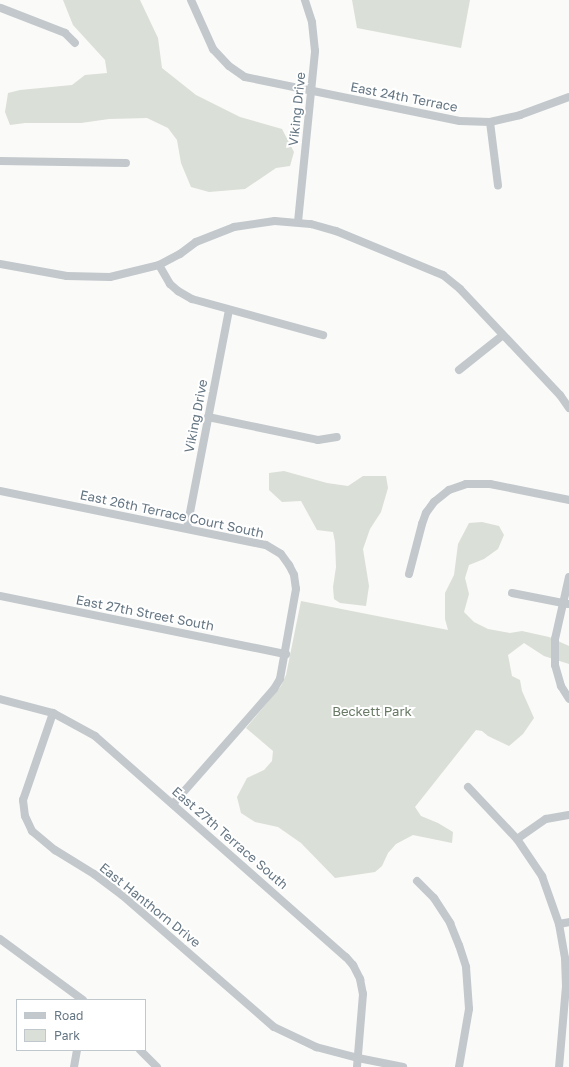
<!DOCTYPE html>
<html>
<head>
<meta charset="utf-8">
<style>
  body { margin:0 }
  #map { position:relative; width:569px; height:1067px; overflow:hidden; background:#fafaf8; font-family:"Golos Text",sans-serif }
  div>[style] { position:absolute }
  .green>* { inset:0; background:#dadfd7 }
  .minor>* { height:8px; margin:-4px; padding:0 4px; transform-origin:4px; border-radius:4px; background:#c3c8cc }
  span { translate:-50% -50%; white-space:nowrap; text-align:center; line-height:1.15; -webkit-text-stroke:4px #fff; paint-order:stroke }
  .street-label { font-size:13px; color:#657683 }
  .park-label { font-size:13px; color:#687a64 }
  .legend { position:absolute; left:16px; top:999px; width:130px; height:52px; box-sizing:border-box; background:#fff; border:1px solid #c1c8cd; margin:0; padding:5px 7px; list-style:none; font-size:12px; color:#657683 }
  .legend li { display:flex; align-items:center; gap:8px; height:20px }
  .legend b { width:20px; border:1px solid #c1c8cd }
</style>
</head>
<body>
<div id="map">
  <div class="green">
    <i style="clip-path:polygon(63px 0,140px 0,158px 38px,162px 68px,196px 95px,240px 117px,282px 129px,294px 152px,290px 166px,276px 168px,245px 189px,209px 192px,191px 187px,181px 163px,177px 140px,168px 128px,147px 118px,109px 119px,81px 123px,25px 123px,10px 125px,5px 112px,8px 93px,20px 90px,72px 85px,85px 75px,107px 73px,105px 60px,73px 25px)"></i>
    <i style="clip-path:polygon(352px 0,470px 0,461px 48px,357px 28px)"></i>
    <i style="clip-path:polygon(284px 471px,327px 483px,348px 486px,363px 476px,386px 476px,388px 488px,381px 512px,370px 529px,363px 549px,369px 586px,366px 606px,340px 603px,334px 599px,333px 587px,336px 567px,335px 542px,333px 532px,317px 530px,301px 501px,282px 502px,269px 490px,269px 473px)"></i>
    <i style="clip-path:polygon(482px 522px,499px 526px,504px 535px,498px 549px,484px 559px,469px 565px,465px 578px,469px 594px,464px 612px,474px 622px,488px 629px,510px 633px,522px 631px,549px 637px,569px 646px,569px 664px,544px 656px,524px 643px,508px 655px,512px 676px,520px 680px,522px 691px,534px 718px,523px 734px,509px 746px,488px 736px,482px 731px,476px 730px,415px 807px,421px 816px,438px 823px,453px 832px,452px 843px,413px 835px,396px 844px,388px 853px,382px 866px,375px 872px,335px 878px,301px 843px,278px 827px,255px 822px,241px 813px,237px 797px,247px 778px,264px 770px,272px 761px,273px 751px,246px 728px,281px 686px,286px 675px,301px 601px,448px 630px,445px 619px,445px 593px,454px 575px,458px 544px,469px 523px)"></i>
  </div>
  <div class="minor">
    <i style="left:191px;top:0;width:54px;rotate:65.8deg"></i>
    <i style="left:213px;top:49px;width:23px;rotate:47deg"></i>
    <i style="left:229px;top:66px;width:19px;rotate:35deg"></i>
    <i style="left:245px;top:77px;width:219px;rotate:11.6deg"></i>
    <i style="left:460px;top:121px;width:30px;rotate:2deg"></i>
    <i style="left:490px;top:122px;width:31px;rotate:-13deg"></i>
    <i style="left:520px;top:115px;width:52px;rotate:-20.2deg"></i>
    <i style="left:1px;top:8px;width:69px;rotate:21.3deg"></i>
    <i style="left:65px;top:33px;width:14px;rotate:45deg"></i>
    <i style="left:490px;top:122px;width:64px;rotate:82.8deg"></i>
    <i style="left:0;top:161px;width:126px;rotate:0.9deg"></i>
    <i style="left:298px;top:222px;width:172px;rotate:-84.3deg"></i>
    <i style="left:315px;top:51px;width:29px;rotate:-96deg"></i>
    <i style="left:312px;top:22px;width:23px;rotate:-108deg"></i>
    <i style="left:0;top:264px;width:68px;rotate:10.2deg"></i>
    <i style="left:67px;top:276px;width:43px;rotate:1.3deg"></i>
    <i style="left:110px;top:277px;width:50px;rotate:-13.8deg"></i>
    <i style="left:159px;top:265px;width:24px;rotate:-28deg"></i>
    <i style="left:180px;top:254px;width:20px;rotate:-37deg"></i>
    <i style="left:196px;top:242px;width:41px;rotate:-21.5deg"></i>
    <i style="left:234px;top:227px;width:41px;rotate:-8.3deg"></i>
    <i style="left:275px;top:221px;width:36px;rotate:5deg"></i>
    <i style="left:311px;top:224px;width:26px;rotate:16deg"></i>
    <i style="left:336px;top:231px;width:116px;rotate:22.4deg"></i>
    <i style="left:443px;top:275px;width:22px;rotate:39deg"></i>
    <i style="left:460px;top:289px;width:146px;rotate:46.7deg"></i>
    <i style="left:560px;top:395px;width:16px;rotate:55deg"></i>
    <i style="left:159px;top:265px;width:22px;rotate:60deg"></i>
    <i style="left:170px;top:284px;width:11px;rotate:41deg"></i>
    <i style="left:178px;top:291px;width:16px;rotate:30deg"></i>
    <i style="left:192px;top:299px;width:136px;rotate:15.4deg"></i>
    <i style="left:459px;top:370px;width:56px;rotate:-38.5deg"></i>
    <i style="left:208px;top:417px;width:112px;rotate:11.8deg"></i>
    <i style="left:318px;top:440px;width:19px;rotate:-9deg"></i>
    <i style="left:0;top:491px;width:271px;rotate:11.5deg"></i>
    <i style="left:266px;top:545px;width:17px;rotate:31deg"></i>
    <i style="left:281px;top:554px;width:14px;rotate:54deg"></i>
    <i style="left:289px;top:565px;width:11px;rotate:63deg"></i>
    <i style="left:294px;top:575px;width:14px;rotate:82deg"></i>
    <i style="left:296px;top:589px;width:91px;rotate:100.1deg"></i>
    <i style="left:280px;top:679px;width:12px;rotate:121deg"></i>
    <i style="left:274px;top:689px;width:153px;rotate:131.3deg"></i>
    <i style="left:187px;top:528px;width:222px;rotate:-79.1deg"></i>
    <i style="left:409px;top:574px;width:52px;rotate:-75.4deg"></i>
    <i style="left:422px;top:524px;width:12px;rotate:-70deg"></i>
    <i style="left:426px;top:513px;width:14px;rotate:-54deg"></i>
    <i style="left:434px;top:502px;width:19px;rotate:-39deg"></i>
    <i style="left:449px;top:490px;width:18px;rotate:-19deg"></i>
    <i style="left:466px;top:484px;width:24px"></i>
    <i style="left:490px;top:484px;width:81px;rotate:11.4deg"></i>
    <i style="left:569px;top:577px;width:64px;rotate:102.7deg"></i>
    <i style="left:555px;top:639px;width:26px;rotate:90deg"></i>
    <i style="left:555px;top:665px;width:22px;rotate:74deg"></i>
    <i style="left:561px;top:686px;width:15px;rotate:58deg"></i>
    <i style="left:512px;top:593px;width:57px;rotate:11.1deg"></i>
    <i style="left:0;top:596px;width:292px;rotate:11.5deg"></i>
    <i style="left:0;top:699px;width:55px;rotate:14.8deg"></i>
    <i style="left:53px;top:713px;width:48px;rotate:28.7deg"></i>
    <i style="left:95px;top:736px;width:334px;rotate:41.4deg"></i>
    <i style="left:346px;top:957px;width:11px;rotate:49deg"></i>
    <i style="left:353px;top:965px;width:16px;rotate:63deg"></i>
    <i style="left:360px;top:979px;width:15px;rotate:79deg"></i>
    <i style="left:363px;top:994px;width:73px;rotate:94.7deg"></i>
    <i style="left:53px;top:713px;width:92px;rotate:109deg"></i>
    <i style="left:23px;top:800px;width:16px;rotate:83deg"></i>
    <i style="left:25px;top:816px;width:17px;rotate:65deg"></i>
    <i style="left:32px;top:831px;width:30px;rotate:40deg"></i>
    <i style="left:55px;top:850px;width:46px;rotate:31.6deg"></i>
    <i style="left:94px;top:874px;width:35px;rotate:37deg"></i>
    <i style="left:122px;top:895px;width:201px;rotate:41deg"></i>
    <i style="left:274px;top:1027px;width:47px;rotate:25.5deg"></i>
    <i style="left:316px;top:1047px;width:43px;rotate:14.7deg"></i>
    <i style="left:358px;top:1058px;width:46px;rotate:11.3deg"></i>
    <i style="left:468px;top:787px;width:71px;rotate:46.7deg"></i>
    <i style="left:517px;top:839px;width:45px;rotate:56deg"></i>
    <i style="left:542px;top:876px;width:51px;rotate:70.5deg"></i>
    <i style="left:559px;top:924px;width:35px;rotate:80deg"></i>
    <i style="left:565px;top:958px;width:28px;rotate:88deg"></i>
    <i style="left:566px;top:986px;width:81px;rotate:94.9deg"></i>
    <i style="left:517px;top:839px;width:35px;rotate:-35deg"></i>
    <i style="left:546px;top:819px;width:23px;rotate:-10deg"></i>
    <i style="left:417px;top:881px;width:24px;rotate:45deg"></i>
    <i style="left:434px;top:898px;width:30px;rotate:57deg"></i>
    <i style="left:450px;top:923px;width:24px;rotate:68deg"></i>
    <i style="left:459px;top:945px;width:23px;rotate:72deg"></i>
    <i style="left:466px;top:967px;width:42px;rotate:85.9deg"></i>
    <i style="left:469px;top:1009px;width:59px;rotate:99.8deg"></i>
    <i style="left:559px;top:924px;width:10px;rotate:-11deg"></i>
    <i style="left:0;top:939px;width:103px;rotate:36.3deg"></i>
    <i style="left:140px;top:1050px;width:24px;rotate:45deg"></i>
    <i style="left:74px;top:1067px;width:17px;rotate:-80deg"></i>
  </div>
  <div class="street-label">
    <span style="left:404px;top:97px;rotate:11deg">East 24th Terrace</span>
    <span style="left:297px;top:109px;rotate:-84deg">Viking Drive</span>
    <span style="left:196px;top:416px;rotate:-79deg">Viking Drive</span>
    <span style="left:172px;top:514px;rotate:12deg">East 26th Terrace Court South</span>
    <span style="left:145px;top:613px;rotate:11deg">East 27th Street South</span>
    <span style="left:230px;top:838px;rotate:41deg">East 27th Terrace South</span>
    <span style="left:150px;top:905px;rotate:39deg">East Hanthorn Drive</span>
  </div>
  <div class="park-label">
    <span style="left:372px;top:711px">Beckett Park</span>
  </div>
  <ul class="legend">
  <li><b style="height:5px;background:#c3c8cc"></b>Road</li>
  <li><b style="height:11px;background:#dadfd7"></b>Park</li>
  </ul>
</div>
</body>
</html>
